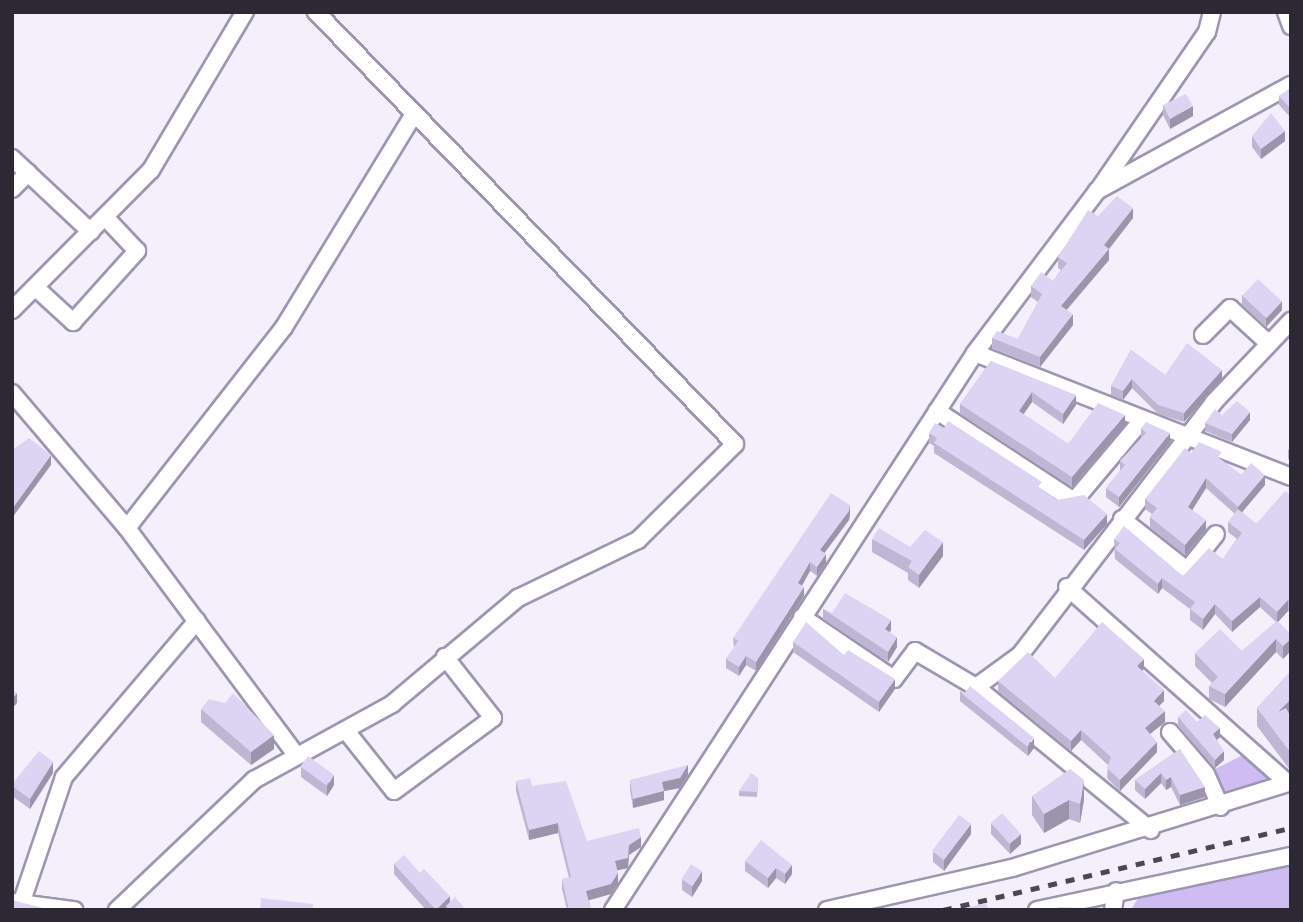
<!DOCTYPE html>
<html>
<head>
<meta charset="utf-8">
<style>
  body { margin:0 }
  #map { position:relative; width:1303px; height:922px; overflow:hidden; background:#f3f0fc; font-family:"Space Grotesk",sans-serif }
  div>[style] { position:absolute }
  .green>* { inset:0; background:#cebcf3 }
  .roads { filter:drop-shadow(2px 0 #9e95b1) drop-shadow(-2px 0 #9e95b1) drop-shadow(0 2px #9e95b1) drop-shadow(0 -2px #9e95b1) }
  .minor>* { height:16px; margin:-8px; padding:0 8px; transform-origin:8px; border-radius:8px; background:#fff }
  .rail>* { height:4.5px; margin-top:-2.25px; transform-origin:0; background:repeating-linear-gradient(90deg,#4b4853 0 9px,transparent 0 18px) }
  .wall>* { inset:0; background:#beb6d2 }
  .shaded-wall>* { inset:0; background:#9b94ab; transform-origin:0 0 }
  .building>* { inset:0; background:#ddd4f4; transform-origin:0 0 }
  span { translate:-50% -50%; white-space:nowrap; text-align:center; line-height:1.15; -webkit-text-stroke:5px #fff; paint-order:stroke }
  .frame { position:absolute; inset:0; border:14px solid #2c2934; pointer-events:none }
</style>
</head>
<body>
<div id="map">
  <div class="green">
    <i style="clip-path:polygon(1247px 753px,1271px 781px,1225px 797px,1213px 770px)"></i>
    <i style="clip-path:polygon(1291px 863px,1291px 910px,1131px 910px,1138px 898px)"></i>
  </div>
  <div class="roads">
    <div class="minor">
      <i style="left:1286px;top:12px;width:15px;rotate:70deg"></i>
      <i style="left:12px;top:158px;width:108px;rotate:43.1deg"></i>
      <i style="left:12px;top:189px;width:23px;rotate:-45deg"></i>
      <i style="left:1099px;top:189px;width:191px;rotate:-55.5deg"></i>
      <i style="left:1207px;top:32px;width:21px;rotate:-76deg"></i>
      <i style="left:35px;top:287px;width:52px;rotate:42.6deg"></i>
      <i style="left:73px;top:322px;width:96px;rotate:-48deg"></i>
      <i style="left:137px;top:251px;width:47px;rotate:-133.3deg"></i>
      <i style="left:12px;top:310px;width:197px;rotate:-45.2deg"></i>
      <i style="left:151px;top:170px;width:184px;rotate:-59.3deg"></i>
      <i style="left:1203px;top:335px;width:38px;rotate:-45deg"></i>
      <i style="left:1230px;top:308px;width:52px;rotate:42.6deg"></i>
      <i style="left:975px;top:353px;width:339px;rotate:21.4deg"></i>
      <i style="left:12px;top:393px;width:177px;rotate:49.6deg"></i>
      <i style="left:127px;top:528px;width:279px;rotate:53.3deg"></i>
      <i style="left:937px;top:411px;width:164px;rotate:33.3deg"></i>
      <i style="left:1074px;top:501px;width:107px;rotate:-49.9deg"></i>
      <i style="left:1122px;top:519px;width:83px;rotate:38.1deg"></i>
      <i style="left:1187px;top:570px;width:46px;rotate:-51.1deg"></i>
      <i style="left:127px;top:528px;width:255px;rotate:-52deg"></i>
      <i style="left:284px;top:327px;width:250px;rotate:-58.6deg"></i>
      <i style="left:1067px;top:587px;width:295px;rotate:41.6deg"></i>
      <i style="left:802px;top:617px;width:111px;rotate:34deg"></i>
      <i style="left:894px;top:679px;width:35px;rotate:-53deg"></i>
      <i style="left:915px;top:651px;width:71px;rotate:30.5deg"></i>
      <i style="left:976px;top:687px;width:226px;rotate:39.3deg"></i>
      <i style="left:976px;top:687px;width:54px;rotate:-36deg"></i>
      <i style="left:1020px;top:655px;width:319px;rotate:-52.5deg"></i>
      <i style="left:1214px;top:402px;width:112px;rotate:-46.5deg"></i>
      <i style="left:347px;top:732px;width:75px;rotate:51.5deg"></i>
      <i style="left:394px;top:791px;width:123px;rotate:-36.4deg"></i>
      <i style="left:493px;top:718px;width:78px;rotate:-128.2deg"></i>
      <i style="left:1170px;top:732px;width:55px;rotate:49.4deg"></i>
      <i style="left:1206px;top:774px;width:36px;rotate:66deg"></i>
      <i style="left:12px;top:902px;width:63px;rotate:7.4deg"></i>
      <i style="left:21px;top:904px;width:134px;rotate:-71.3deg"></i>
      <i style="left:64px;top:777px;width:205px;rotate:-49.6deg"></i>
      <i style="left:117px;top:910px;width:189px;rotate:-43.5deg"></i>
      <i style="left:254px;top:780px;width:158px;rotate:-28.8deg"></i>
      <i style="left:392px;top:704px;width:165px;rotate:-40.1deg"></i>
      <i style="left:518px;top:598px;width:133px;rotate:-25.8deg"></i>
      <i style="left:638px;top:540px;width:136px;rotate:-44.7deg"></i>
      <i style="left:735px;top:444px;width:602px;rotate:-134.12deg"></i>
      <i style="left:613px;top:910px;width:664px;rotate:-56.98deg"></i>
      <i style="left:975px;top:353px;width:203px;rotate:-53deg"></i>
      <i style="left:1097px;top:191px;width:221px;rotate:-28.7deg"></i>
      <i style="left:827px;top:910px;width:190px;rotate:-12.8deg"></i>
      <i style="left:1012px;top:868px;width:292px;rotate:-17.1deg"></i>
      <i style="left:1037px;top:910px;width:260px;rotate:-12deg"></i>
      <i style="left:1113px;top:910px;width:19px;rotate:-81deg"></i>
    </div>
  </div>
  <div class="rail">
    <i style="left:943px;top:910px;width:358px;rotate:-13.3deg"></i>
  </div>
  <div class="wall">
    <i style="clip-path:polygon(1291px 88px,1291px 118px,1279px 105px,1279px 96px)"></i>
    <i style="clip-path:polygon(1163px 105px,1193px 116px,1170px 129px,1163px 115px)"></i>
    <i style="clip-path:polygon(1252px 136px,1285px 141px,1261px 159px,1252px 147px)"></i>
    <i style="clip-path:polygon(1098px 216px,1133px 218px,1109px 249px,1109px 260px,1067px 310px,1073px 325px,1040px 367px,992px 348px,992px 338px,1018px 339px,1038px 302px,1031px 297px,1031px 286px,1053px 281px,1061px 270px,1058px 268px,1058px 257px)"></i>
    <i style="clip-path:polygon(1242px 295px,1282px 310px,1266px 327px,1242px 305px)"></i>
    <i style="clip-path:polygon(1131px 350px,1165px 375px,1222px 379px,1184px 422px,1158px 414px,1132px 388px,1123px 400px,1111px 395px,1111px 386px)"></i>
    <i style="clip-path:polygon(991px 361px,1076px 405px,1063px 424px,1032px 402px,1023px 414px,1068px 444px,1125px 425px,1072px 487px,960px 414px,960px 404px)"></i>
    <i style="clip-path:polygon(1222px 415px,1250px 420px,1232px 442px,1205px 431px,1205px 423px)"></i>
    <i style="clip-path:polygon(1141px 428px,1170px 442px,1119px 507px,1106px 497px,1106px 488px,1120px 471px,1120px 461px,1141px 438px)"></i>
    <i style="clip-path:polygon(929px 433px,1042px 490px,1057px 500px,1107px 524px,1084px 550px,934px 453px,934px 446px,929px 443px)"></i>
    <i style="clip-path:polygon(1291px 446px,1291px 461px,1288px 459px,1288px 450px)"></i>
    <i style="clip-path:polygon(1191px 453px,1222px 460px,1241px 475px,1265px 485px,1242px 512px,1256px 524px,1291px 496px,1291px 613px,1288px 611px,1278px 622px,1291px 635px,1283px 659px,1276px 652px,1225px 707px,1209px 699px,1209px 686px,1212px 683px,1195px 666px,1195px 653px,1242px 651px,1276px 622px,1260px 607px,1232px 632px,1215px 614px,1203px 630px,1190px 620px,1190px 609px,1162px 588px,1158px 594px,1115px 559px,1114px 539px,1183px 576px,1223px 559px,1237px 539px,1228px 532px,1228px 522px,1235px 514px,1206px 488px,1192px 510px,1206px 530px,1185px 555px,1150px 527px,1150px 517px,1152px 514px,1145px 509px,1145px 499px)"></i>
    <i style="clip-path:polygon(850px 514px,849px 520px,824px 553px,826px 563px,817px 576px,810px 571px,802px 586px,804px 596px,756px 671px,746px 665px,739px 676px,726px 668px,726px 659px,734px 648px,733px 638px)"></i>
    <i style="clip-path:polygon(872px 539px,910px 547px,943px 556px,919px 588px,908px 580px,908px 573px,872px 552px)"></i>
    <i style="clip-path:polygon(823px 609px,832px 613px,891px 630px,890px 632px,897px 647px,888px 662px,823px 619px)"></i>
    <i style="clip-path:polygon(793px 642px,844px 655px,895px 689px,879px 712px,793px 652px)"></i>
    <i style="clip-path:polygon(1144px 669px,1142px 670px,1164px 701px,1159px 706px,1165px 722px,1150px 734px,1157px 752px,1120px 791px,1107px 778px,1108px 765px,1081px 740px,1071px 751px,998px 691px,998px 681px,1055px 678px)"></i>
    <i style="clip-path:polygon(1291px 671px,1290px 770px,1257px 726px,1257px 708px)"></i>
    <i style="clip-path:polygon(960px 691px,1034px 748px,1028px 756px,960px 701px)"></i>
    <i style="clip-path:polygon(201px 709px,274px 749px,251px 765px,201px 722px)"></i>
    <i style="clip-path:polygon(1178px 717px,1197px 722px,1220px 737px,1217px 740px,1224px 760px,1215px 768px,1178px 726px)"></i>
    <i style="clip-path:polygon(1180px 749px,1205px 797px,1180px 805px,1171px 787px,1166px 790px,1161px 783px,1145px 799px,1135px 790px,1135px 780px)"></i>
    <i style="clip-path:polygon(301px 767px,334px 785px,327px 796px,301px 777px)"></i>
    <i style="clip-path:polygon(53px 773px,30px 809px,12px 796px,12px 784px)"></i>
    <i style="clip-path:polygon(688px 775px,680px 788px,664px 791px,664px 800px,633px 808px,630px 790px,630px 780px)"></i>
    <i style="clip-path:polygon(758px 778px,757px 797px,739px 796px,739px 791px)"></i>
    <i style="clip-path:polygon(516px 781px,532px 786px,587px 841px,641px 847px,629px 855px,628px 868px,617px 870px,618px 883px,611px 894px,589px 900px,591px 910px,567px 910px,562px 889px,562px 879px,569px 878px,558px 833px,529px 840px,516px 791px)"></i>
    <i style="clip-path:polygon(1032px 796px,1084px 800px,1080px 823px,1069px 819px,1044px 833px,1032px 815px)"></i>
    <i style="clip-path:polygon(991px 823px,1021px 844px,1010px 854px,991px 834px)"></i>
    <i style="clip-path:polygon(971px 834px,944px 871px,933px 862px,933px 852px)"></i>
    <i style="clip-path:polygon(745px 861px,792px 865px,792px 874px,785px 884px,776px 878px,768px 888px,745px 871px)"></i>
    <i style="clip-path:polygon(394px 864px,420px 873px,450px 902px,466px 910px,426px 910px,394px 874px)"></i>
    <i style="clip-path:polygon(682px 880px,702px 881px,692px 897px,682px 890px)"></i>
  </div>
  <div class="shaded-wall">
    <i style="clip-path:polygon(1193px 106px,1193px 116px,1170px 129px,1170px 119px)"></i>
    <i style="clip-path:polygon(1285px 131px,1285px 141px,1261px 159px,1261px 149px)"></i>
    <i style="clip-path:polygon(1133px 208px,1133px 218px,1105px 254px,1109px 249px,1109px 260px,1061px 316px,1061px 306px,1104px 245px)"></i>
    <i style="clip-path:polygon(1282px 301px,1282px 310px,1266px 327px,1266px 317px)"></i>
    <i style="clip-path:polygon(1073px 314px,1073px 325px,1040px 367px,1040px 357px)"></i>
    <i style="clip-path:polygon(1222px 370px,1222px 379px,1184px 422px,1184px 413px)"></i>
    <i style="clip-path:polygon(1132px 379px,1132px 388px,1123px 400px,1123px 391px)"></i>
    <i style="clip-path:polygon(1032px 392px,1032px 402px,1019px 421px,1019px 411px)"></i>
    <i style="clip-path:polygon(1076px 395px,1076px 405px,1063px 424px,1063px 414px)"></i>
    <i style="clip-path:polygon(1250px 412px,1250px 420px,1232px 442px,1232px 434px)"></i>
    <i style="clip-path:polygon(1125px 415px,1125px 425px,1072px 487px,1072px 477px)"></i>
    <i style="clip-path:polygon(1170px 433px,1170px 442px,1119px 507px,1119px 497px)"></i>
    <i style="clip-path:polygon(51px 455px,51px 465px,12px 518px,12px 509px)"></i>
    <i style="clip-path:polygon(1265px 475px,1265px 485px,1238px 517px,1238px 507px)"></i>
    <i style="clip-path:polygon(1206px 478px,1206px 488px,1188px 517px,1188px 507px)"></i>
    <i style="clip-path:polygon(850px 505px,850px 514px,849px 520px,820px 559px,820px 550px)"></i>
    <i style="clip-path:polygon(1107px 514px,1107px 524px,1084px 550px,1084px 540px)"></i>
    <i style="clip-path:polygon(1206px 520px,1206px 530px,1185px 555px,1185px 545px)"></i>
    <i style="clip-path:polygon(943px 542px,943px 556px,919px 588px,919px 575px)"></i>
    <i style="clip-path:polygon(826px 554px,826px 563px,817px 576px,817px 567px)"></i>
    <i style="clip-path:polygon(810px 562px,810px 571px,798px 592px,798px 583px)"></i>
    <i style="clip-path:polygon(1162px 578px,1162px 588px,1158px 594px,1158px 584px)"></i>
    <i style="clip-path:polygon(804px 587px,804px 596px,756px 671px,756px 662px)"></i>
    <i style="clip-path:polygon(1260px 597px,1260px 607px,1232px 632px,1232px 621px)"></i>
    <i style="clip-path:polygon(1288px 600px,1288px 611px,1277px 623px,1277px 612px)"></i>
    <i style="clip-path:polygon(1215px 604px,1215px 614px,1203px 630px,1203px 619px)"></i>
    <i style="clip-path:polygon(891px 620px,891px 630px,885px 639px,885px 629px)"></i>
    <i style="clip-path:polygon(897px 637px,897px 647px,888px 662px,888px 652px)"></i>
    <i style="clip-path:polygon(1276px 639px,1276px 652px,1225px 707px,1225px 694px)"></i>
    <i style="clip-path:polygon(1291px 639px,1291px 651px,1283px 659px,1283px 646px)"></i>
    <i style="clip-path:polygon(746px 656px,746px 665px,739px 676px,739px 667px)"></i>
    <i style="clip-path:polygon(1144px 659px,1144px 669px,1137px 676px,1137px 666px)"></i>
    <i style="clip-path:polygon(895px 679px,895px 689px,879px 712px,879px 702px)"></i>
    <i style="clip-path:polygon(1164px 690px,1164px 701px,1154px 711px,1154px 701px)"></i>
    <i style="clip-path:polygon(17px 693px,17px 703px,12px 709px,12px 699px)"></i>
    <i style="clip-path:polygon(1291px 699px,1291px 717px,1278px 712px)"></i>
    <i style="clip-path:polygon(1165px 711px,1165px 722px,1145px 738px,1145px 728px)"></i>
    <i style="clip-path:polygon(1220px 728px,1220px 737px,1213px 743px,1213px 734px)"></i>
    <i style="clip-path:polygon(1081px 730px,1081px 740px,1071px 751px,1071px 741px)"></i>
    <i style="clip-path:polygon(274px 735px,274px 749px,251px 765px,251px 752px)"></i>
    <i style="clip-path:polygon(1034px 738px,1034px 748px,1028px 756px,1028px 747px)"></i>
    <i style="clip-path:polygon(1157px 742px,1157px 752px,1120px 791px,1120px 780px)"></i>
    <i style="clip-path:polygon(1224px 751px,1224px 760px,1215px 768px,1215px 760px)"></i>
    <i style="left:1290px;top:752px;width:1px;height:18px"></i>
    <i style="clip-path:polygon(53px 762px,53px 773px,30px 809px,30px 799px)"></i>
    <i style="clip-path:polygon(688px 765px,688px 775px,680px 788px,664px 791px,664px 800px,633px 808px,633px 799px)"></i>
    <i style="clip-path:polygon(1161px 773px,1161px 783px,1145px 799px,1145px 789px)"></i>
    <i style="clip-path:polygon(334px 775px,334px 785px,327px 796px,327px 786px)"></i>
    <i style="clip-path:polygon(1171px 777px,1171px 787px,1166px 790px,1166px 780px)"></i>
    <i style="clip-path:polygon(1084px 780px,1084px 800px,1080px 823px,1080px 804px)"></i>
    <i style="clip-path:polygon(1205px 787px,1205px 797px,1180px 805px,1180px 795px)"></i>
    <i style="clip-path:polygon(1069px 800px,1069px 819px,1044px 833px,1044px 814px)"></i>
    <i style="clip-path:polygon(558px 823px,558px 833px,529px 840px,529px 830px)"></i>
    <i style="clip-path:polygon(971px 824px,971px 834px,944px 871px,944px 860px)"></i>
    <i style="clip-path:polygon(1021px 834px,1021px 844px,1010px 854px,1010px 844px)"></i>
    <i style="clip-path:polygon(641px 837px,641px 847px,629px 855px,628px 868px,615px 871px,615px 861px,629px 845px)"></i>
    <i style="clip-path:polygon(792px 865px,792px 874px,785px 884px,785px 874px)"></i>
    <i style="clip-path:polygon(776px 868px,776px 878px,768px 888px,768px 878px)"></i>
    <i style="clip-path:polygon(702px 871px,702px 881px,692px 897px,692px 887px)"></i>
    <i style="clip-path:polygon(618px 873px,618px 883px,611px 894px,586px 901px,586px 891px)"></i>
    <i style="clip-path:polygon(450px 896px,450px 906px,446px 906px,446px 910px,436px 910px)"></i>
  </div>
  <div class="building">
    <i style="clip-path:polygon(1291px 88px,1291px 109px,1279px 96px)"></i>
    <i style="clip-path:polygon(1186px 94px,1193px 106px,1170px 119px,1163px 105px)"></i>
    <i style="clip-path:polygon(1271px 113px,1285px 131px,1261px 149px,1252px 136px)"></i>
    <i style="clip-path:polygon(1117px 196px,1133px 208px,1104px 245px,1109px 249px,1061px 306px,1073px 314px,1040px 357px,992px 338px,997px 331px,1018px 339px,1042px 294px,1031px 286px,1041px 272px,1053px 281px,1067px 263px,1058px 257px,1088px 210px,1098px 216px)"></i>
    <i style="left:1258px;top:279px;width:33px;height:23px;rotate:43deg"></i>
    <i style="clip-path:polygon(1187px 343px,1222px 370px,1184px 413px,1158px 405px,1132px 379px,1123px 391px,1111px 386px,1131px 350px,1165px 375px)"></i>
    <i style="clip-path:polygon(991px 361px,1076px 395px,1063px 414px,1032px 392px,1019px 411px,1068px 444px,1098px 403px,1125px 415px,1072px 477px,960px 404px)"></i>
    <i style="clip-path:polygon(1237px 401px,1250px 412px,1232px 434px,1205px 423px,1215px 409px,1222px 415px)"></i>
    <i style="clip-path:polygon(948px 421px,1042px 482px,1038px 487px,1057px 500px,1084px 495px,1107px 514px,1084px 540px,934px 443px,937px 438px,929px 433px,935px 423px,944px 428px)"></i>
    <i style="clip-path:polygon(1146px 422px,1170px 433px,1119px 497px,1106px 488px,1125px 465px,1120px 461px,1146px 433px,1141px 428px)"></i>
    <i style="clip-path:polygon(29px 438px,51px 455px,12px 509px,12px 450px)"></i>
    <i style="clip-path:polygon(1199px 442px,1222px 452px,1218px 457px,1241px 475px,1251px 463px,1265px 475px,1238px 507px,1206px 478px,1188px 507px,1206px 520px,1185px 545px,1150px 517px,1157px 508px,1145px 499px,1185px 448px,1191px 453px)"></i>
    <i style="clip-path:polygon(1285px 491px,1291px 496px,1291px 603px,1288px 600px,1277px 612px,1260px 597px,1232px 621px,1215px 604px,1203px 619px,1190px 609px,1195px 602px,1162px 578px,1158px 584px,1115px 549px,1120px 543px,1114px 539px,1124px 526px,1183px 576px,1209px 548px,1223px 559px,1242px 533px,1228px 522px,1238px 509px,1256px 524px)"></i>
    <i style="clip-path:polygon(831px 493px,850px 505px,849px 511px,820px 550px,826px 554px,817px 567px,810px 562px,798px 583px,804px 587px,756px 662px,746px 656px,739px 667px,726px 659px,738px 641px,733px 638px)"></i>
    <i style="clip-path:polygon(879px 528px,910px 547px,925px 530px,943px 542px,919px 575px,908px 567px,912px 561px,872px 539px)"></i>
    <i style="clip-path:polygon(845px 593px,891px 620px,885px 629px,897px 637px,888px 652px,823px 609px,832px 613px)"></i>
    <i style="clip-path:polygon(1277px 621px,1291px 635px,1291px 639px,1283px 646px,1276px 639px,1225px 694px,1209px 686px,1218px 677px,1195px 653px,1220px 629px,1242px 651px)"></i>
    <i style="clip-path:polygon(806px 622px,844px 655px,848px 650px,895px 679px,879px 702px,793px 642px)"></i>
    <i style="clip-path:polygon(1102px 622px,1144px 659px,1137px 666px,1164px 690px,1154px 701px,1165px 711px,1145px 728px,1157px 742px,1120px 780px,1107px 768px,1111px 757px,1081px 730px,1071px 741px,998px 681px,1028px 652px,1055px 678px)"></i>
    <i style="clip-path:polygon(1291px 671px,1291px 699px,1278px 712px,1286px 708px,1291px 717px,1291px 752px,1290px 752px,1257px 708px)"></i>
    <i style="left:970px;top:686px;width:82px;height:11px;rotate:39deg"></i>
    <i style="clip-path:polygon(12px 690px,17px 693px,12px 699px)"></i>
    <i style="clip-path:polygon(233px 693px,274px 735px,251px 752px,201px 709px,209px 699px,225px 703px)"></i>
    <i style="clip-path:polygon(1186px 710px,1197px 722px,1205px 715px,1220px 728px,1213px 734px,1224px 751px,1215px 760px,1178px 717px)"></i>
    <i style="clip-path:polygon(1180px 749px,1205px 787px,1180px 795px,1171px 777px,1166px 780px,1161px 773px,1145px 789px,1135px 780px)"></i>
    <i style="clip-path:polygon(39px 751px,53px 762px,30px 799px,12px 786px,12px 784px)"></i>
    <i style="left:308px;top:756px;width:32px;height:13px;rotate:36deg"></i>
    <i style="clip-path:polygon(688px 765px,680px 778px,662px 782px,664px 791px,633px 799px,630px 780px)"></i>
    <i style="clip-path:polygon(1070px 769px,1084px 780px,1080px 804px,1069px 800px,1044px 814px,1032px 796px)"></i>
    <i style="clip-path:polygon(751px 773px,758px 778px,757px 792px,739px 791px)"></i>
    <i style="clip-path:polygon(530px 778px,532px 786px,566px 781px,587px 841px,639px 828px,641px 837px,629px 845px,628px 858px,615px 861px,618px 873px,611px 884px,586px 891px,591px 910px,569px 910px,562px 879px,571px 877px,558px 823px,529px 830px,516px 781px)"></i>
    <i style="left:1002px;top:813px;width:28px;height:15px;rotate:48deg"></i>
    <i style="left:959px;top:815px;width:15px;height:45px;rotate:37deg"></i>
    <i style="clip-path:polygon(761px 840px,792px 865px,785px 874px,776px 868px,768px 878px,745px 861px)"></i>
    <i style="clip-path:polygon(404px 855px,420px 873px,424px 869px,450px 896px,436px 910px,394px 864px)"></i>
    <i style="left:691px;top:864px;width:13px;height:18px;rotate:32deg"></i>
    <i style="clip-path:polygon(455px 897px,466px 910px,450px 910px,446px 906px)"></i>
    <i style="clip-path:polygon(261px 898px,313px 904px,313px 910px,260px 910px)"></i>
    <i style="clip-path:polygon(12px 900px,51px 910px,12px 910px)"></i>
    <i style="clip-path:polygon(986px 903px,989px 910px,957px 910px)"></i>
    <i style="clip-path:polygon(1058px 907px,1088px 908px,1088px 910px,1059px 910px)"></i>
  </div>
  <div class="frame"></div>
</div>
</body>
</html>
